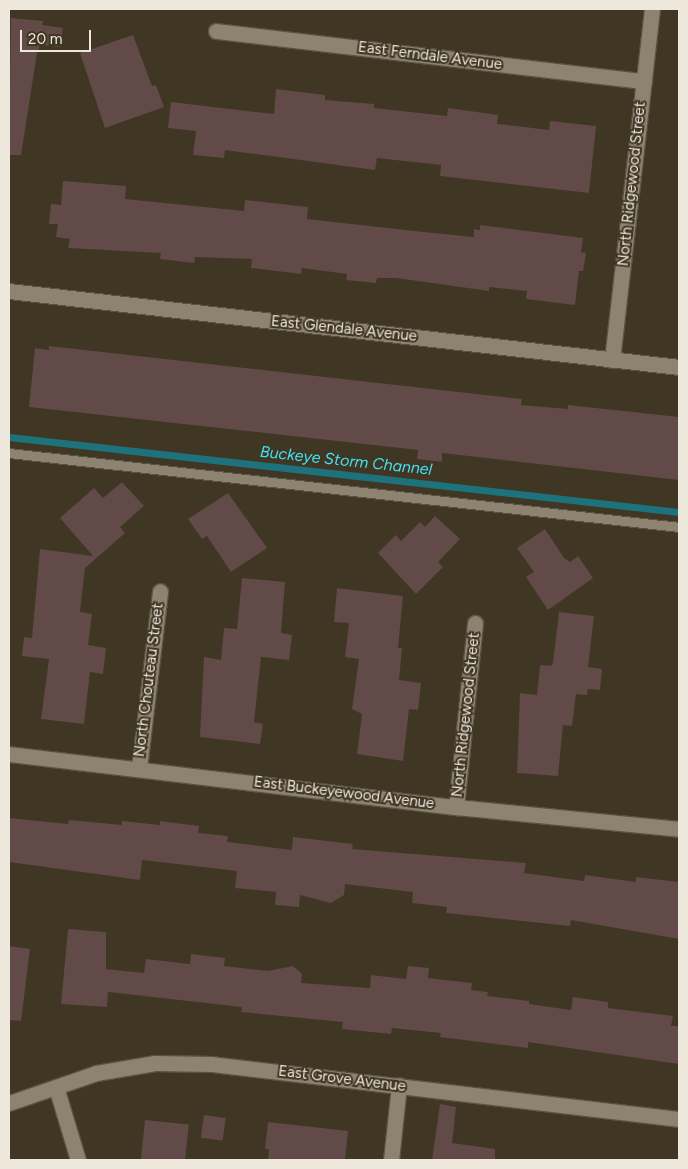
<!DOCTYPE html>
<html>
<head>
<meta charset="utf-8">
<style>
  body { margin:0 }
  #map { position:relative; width:688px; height:1169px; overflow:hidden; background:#3f3624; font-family:Figtree,sans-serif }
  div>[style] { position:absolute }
  .stream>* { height:7px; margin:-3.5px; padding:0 3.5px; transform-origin:3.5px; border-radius:3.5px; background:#1e727c }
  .building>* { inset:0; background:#614a47; transform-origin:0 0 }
  .roads { filter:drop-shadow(1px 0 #5a5242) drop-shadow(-1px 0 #5a5242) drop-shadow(0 1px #5a5242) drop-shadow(0 -1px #5a5242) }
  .lane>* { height:9px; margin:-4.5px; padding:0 4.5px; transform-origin:4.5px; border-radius:4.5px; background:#8e8370 }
  .street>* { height:15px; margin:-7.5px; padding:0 7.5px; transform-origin:7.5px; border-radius:7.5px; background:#8e8370 }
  span { translate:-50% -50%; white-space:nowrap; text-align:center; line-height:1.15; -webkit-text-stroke:4px #3f3624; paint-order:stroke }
  .street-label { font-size:15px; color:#ede7dc }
  .water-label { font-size:16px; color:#44e0f3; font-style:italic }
  .frame { position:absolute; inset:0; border:10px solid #ede7dc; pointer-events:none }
  .scale { position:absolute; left:20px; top:30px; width:71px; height:22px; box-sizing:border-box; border:2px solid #ede7dc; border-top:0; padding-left:6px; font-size:15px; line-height:18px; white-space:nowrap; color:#ede7dc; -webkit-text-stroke:4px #3f3624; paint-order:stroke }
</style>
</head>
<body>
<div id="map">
  <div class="stream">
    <i style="left:9px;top:437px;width:674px;rotate:6.39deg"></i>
  </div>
  <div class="building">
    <i style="clip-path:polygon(11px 18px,43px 21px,42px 25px,63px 28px,60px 47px,40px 45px,37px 53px,21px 155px,9px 155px)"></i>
    <i style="clip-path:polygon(133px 35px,152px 86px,156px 85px,164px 107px,105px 128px,80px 53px)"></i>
    <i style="clip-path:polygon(276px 89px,325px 95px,325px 100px,374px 104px,374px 108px,447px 116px,448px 108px,498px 115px,497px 124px,516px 126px,549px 130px,550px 121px,596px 126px,589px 193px,440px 176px,441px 165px,377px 158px,375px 170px,225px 150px,224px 158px,193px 155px,196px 131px,168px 128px,171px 102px,274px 114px)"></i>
    <i style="clip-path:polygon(63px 181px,126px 186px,125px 199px,244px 211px,245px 200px,308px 207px,307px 219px,424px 232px,474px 237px,474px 229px,480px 230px,480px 225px,583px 238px,581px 252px,586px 253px,583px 271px,579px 271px,575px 305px,526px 299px,527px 291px,489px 287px,489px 291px,396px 278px,377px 278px,376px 283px,346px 280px,347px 274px,302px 268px,301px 274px,251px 268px,252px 259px,195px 257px,194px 263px,160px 259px,161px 253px,68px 248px,70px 239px,56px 237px,58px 224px,49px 224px,51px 204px,61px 205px)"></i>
    <i style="clip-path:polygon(49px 346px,522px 399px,521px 405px,568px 409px,568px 405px,679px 417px,679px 480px,442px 453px,442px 462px,417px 459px,418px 450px,29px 407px,35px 348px,49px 350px)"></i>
    <i style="clip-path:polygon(122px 482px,144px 506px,120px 527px,125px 533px,85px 568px,80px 612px,92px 614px,88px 645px,106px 648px,103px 674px,90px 672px,84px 724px,41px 719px,49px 659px,22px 656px,24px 637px,32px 638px,40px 549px,93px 556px,60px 518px,94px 488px,103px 498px)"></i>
    <i style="clip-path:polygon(228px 493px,267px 548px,231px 572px,207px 536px,202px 539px,188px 519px)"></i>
    <i style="clip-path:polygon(435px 516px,460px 539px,438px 562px,443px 567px,416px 594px,378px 553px,396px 535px,401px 541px,420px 522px,425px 527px)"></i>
    <i style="clip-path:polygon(545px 529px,564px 558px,570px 562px,578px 556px,593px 578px,548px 610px,526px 577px,534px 572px,517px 548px)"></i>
    <i style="clip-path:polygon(242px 578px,285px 582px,281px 633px,292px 635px,289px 660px,261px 657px,254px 722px,263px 724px,260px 744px,200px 737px,204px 657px,221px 660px,224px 628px,237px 629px)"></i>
    <i style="clip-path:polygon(337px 588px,403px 596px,398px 648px,402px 648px,399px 680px,421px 683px,418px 710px,409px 709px,403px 761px,357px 754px,362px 714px,352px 709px,359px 659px,345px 657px,349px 623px,334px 622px)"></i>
    <i style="clip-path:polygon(559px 612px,594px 616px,588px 667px,602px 669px,600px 690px,588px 689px,587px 695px,576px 694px,572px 726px,563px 725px,558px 776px,517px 773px,520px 693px,537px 695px,540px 665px,551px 666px,553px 663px)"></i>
    <i style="clip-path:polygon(9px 818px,68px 824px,69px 820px,122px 825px,122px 821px,160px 825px,160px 821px,199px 826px,198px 833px,228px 836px,227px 842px,292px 850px,293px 837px,353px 844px,352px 849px,526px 863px,524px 873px,584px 881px,585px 875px,636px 882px,636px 877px,679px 882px,679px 939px,571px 920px,570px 926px,446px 913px,447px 907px,412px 903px,413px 892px,345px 884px,344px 895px,331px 903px,300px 895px,299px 907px,275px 905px,276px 892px,235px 888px,237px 871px,142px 860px,140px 880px,9px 862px)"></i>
    <i style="clip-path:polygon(68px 929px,106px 932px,106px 969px,144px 973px,146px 959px,190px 964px,191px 954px,225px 958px,224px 966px,268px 971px,293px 966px,302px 974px,301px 983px,370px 988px,371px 975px,406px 979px,408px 966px,429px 968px,428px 978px,472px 983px,471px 990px,488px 992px,487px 996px,529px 1001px,529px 1004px,571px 1010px,573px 997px,608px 1002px,608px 1008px,673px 1016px,671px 1026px,679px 1026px,679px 1064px,528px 1042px,528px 1048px,440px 1037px,441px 1033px,392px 1028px,391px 1034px,342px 1029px,343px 1022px,241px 1012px,242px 1007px,108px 992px,107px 1007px,61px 1004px)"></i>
    <i style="clip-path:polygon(9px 946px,30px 949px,21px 1021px,9px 1020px)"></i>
    <i style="clip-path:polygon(440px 1104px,456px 1107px,452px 1143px,495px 1149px,495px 1160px,432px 1160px)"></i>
    <i style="left:204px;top:1115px;width:22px;height:23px;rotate:8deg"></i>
    <i style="left:145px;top:1120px;width:44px;height:40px;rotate:6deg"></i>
    <i style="clip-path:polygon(268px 1122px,348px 1131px,345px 1160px,268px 1160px,269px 1149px,265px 1149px)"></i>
  </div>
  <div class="roads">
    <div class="lane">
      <i style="left:9px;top:453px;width:674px;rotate:6.3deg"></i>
    </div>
    <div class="street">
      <i style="left:216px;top:31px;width:431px;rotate:6.7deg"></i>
      <i style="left:9px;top:291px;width:674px;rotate:6.47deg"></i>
      <i style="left:612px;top:360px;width:353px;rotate:-83.5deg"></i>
      <i style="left:9px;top:754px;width:450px;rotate:6.8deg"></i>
      <i style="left:456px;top:807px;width:224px;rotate:5.6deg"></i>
      <i style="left:139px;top:768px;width:178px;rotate:-83.2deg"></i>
      <i style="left:456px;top:807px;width:185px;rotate:-84.1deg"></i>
      <i style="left:56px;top:1087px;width:76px;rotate:73.2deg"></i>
      <i style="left:9px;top:1103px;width:92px;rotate:-19deg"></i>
      <i style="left:96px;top:1073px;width:60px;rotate:-9.6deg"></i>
      <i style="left:155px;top:1063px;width:56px;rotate:1deg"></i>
      <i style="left:211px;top:1064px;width:471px;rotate:6.7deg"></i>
      <i style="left:391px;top:1160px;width:75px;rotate:-83.9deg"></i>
    </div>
  </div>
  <div class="street-label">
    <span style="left:430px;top:56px;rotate:7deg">East Ferndale Avenue</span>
    <span style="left:632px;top:184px;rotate:-84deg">North Ridgewood Street</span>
    <span style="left:344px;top:329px;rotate:6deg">East Glendale Avenue</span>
    <span style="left:149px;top:680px;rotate:-83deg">North Chouteau Street</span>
    <span style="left:466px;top:715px;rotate:-84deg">North Ridgewood Street</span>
    <span style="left:344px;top:793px;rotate:7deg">East Buckeyewood Avenue</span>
    <span style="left:342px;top:1079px;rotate:7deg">East Grove Avenue</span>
  </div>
  <div class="water-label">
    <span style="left:346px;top:461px;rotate:6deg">Buckeye Storm Channel</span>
  </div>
  <div class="frame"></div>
  <div class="scale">20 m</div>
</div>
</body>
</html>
